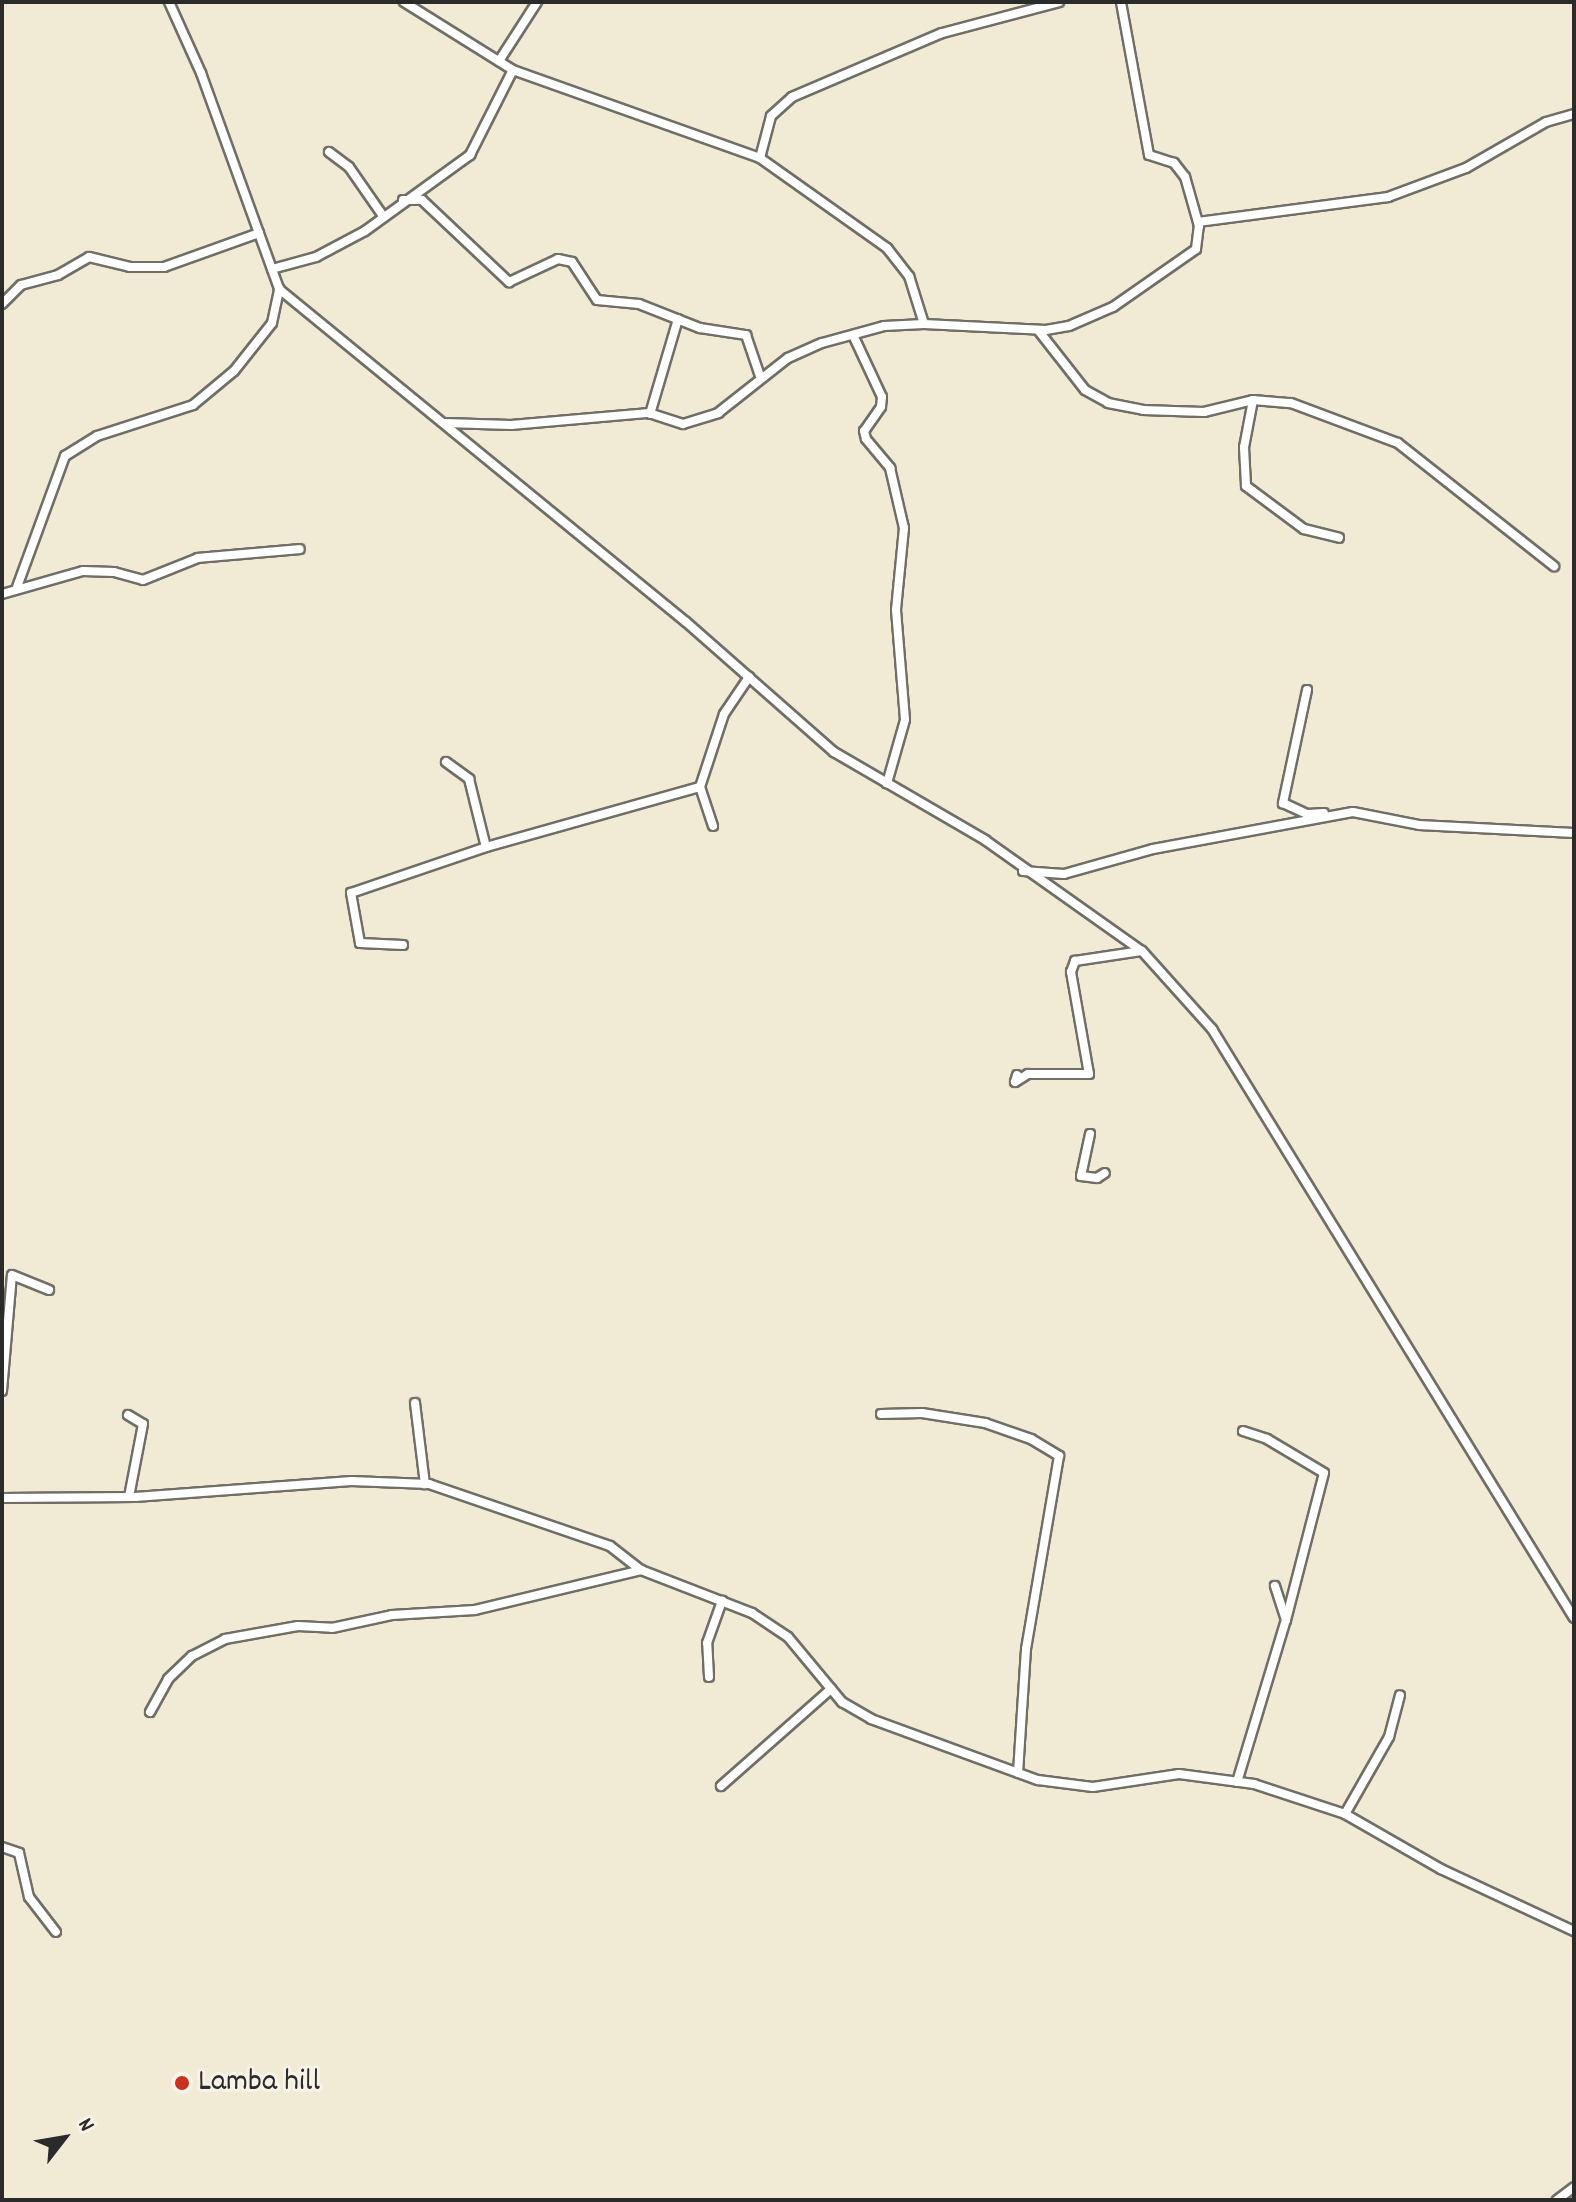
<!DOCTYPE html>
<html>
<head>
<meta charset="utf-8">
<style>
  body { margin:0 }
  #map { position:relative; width:1576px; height:2202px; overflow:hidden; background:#f1ead5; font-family:Dekko,sans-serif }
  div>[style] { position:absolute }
  .roads { filter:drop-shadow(2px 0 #706e66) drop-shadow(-2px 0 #706e66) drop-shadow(0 2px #706e66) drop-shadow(0 -2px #706e66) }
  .street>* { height:8px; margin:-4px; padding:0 4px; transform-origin:4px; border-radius:4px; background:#fff }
  .dots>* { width:22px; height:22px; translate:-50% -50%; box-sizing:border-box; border:4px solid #f7f3e8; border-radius:50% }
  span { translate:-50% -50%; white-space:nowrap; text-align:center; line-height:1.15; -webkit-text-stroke:6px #f7f3e8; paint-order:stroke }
  .poi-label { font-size:32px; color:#2b2b2b }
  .left { translate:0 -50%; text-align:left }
  .frame { position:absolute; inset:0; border:4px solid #2b2b2b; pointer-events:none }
  .north { position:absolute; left:24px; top:2098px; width:80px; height:80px; -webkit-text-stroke:6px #f7f3e8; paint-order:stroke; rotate:59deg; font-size:22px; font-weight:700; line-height:32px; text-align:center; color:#2b2b2b }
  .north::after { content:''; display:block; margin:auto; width:28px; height:36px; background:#2b2b2b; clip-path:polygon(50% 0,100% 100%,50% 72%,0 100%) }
</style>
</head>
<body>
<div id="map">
  <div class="roads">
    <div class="street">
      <i style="left:169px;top:2px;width:78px;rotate:65.7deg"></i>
      <i style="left:201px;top:73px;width:230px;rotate:70.1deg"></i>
      <i style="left:279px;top:289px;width:526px;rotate:39.29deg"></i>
      <i style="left:686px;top:622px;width:197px;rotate:41.3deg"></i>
      <i style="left:834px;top:752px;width:175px;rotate:30.2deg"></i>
      <i style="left:985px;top:840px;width:192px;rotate:35.3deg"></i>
      <i style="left:1142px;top:951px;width:105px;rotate:48.1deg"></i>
      <i style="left:1212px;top:1029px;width:691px;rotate:58.43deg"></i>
      <i style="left:404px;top:2px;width:128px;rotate:32deg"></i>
      <i style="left:513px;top:70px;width:262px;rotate:19.6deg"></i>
      <i style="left:760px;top:158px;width:156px;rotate:35.3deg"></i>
      <i style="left:887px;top:248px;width:36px;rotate:52deg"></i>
      <i style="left:909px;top:276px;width:50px;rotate:72.6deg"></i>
      <i style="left:499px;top:61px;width:70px;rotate:-57.2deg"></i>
      <i style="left:329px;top:152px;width:25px;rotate:37deg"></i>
      <i style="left:349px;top:167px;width:60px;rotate:55.2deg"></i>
      <i style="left:760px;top:158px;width:43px;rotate:-75.3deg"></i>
      <i style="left:771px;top:116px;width:28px;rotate:-42deg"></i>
      <i style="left:792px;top:97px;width:163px;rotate:-23.1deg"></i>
      <i style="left:942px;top:33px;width:121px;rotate:-14.8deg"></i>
      <i style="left:403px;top:200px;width:19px"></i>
      <i style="left:422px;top:200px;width:120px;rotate:43.3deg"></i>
      <i style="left:509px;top:282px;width:54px;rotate:-25.1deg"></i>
      <i style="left:558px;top:259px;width:14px;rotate:12deg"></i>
      <i style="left:572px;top:262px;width:45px;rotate:56.7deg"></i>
      <i style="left:597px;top:300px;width:42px;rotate:5.4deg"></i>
      <i style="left:639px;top:304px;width:66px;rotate:21.5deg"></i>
      <i style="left:700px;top:328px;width:47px;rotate:8.7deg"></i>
      <i style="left:746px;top:335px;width:46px;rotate:71.2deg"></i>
      <i style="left:1198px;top:222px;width:192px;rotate:-7.5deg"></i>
      <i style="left:1388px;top:197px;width:83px;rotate:-20.4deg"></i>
      <i style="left:1466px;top:168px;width:92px;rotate:-29.9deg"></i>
      <i style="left:1546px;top:122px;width:29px;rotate:-16deg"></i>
      <i style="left:272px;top:269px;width:46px;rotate:-15.3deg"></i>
      <i style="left:316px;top:257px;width:55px;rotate:-28deg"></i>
      <i style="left:365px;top:231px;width:130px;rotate:-35.9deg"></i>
      <i style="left:470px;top:155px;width:95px;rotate:-63.2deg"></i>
      <i style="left:2px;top:304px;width:27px;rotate:-45deg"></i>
      <i style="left:21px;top:285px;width:38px;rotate:-15deg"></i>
      <i style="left:58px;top:275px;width:36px;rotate:-30deg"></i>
      <i style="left:89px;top:257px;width:42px;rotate:13.7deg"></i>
      <i style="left:130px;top:267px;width:34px"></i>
      <i style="left:164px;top:267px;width:101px;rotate:-19.7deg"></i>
      <i style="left:1038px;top:330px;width:76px;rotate:51.9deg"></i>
      <i style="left:1085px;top:390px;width:26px;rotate:29deg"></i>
      <i style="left:1108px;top:403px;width:36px;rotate:11deg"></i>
      <i style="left:1143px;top:410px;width:61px;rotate:1.9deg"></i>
      <i style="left:1204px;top:412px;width:50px;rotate:-13.8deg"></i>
      <i style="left:1253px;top:400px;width:38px;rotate:5deg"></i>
      <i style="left:1291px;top:403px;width:114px;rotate:20.5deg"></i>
      <i style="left:1398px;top:443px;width:199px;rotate:38.3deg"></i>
      <i style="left:853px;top:335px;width:68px;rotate:64.9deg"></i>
      <i style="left:882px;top:397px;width:10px;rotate:96deg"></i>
      <i style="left:881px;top:407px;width:29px;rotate:125deg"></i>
      <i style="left:864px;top:431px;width:8px;rotate:76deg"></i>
      <i style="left:866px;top:439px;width:38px;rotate:50deg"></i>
      <i style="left:890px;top:468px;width:62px;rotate:76.9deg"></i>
      <i style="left:904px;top:528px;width:82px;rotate:95.6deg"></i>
      <i style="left:896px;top:610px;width:110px;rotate:85.3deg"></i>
      <i style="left:905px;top:720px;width:66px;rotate:105.9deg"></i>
      <i style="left:1253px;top:400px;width:48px;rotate:100.8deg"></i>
      <i style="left:1244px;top:447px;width:39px;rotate:87deg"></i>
      <i style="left:1246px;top:486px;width:72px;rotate:36.6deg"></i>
      <i style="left:1304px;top:529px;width:36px;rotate:14deg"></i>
      <i style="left:650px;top:414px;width:99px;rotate:-73.6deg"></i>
      <i style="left:445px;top:423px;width:66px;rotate:1.7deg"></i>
      <i style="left:511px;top:425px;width:139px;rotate:-5deg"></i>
      <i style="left:649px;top:413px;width:36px;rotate:18deg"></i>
      <i style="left:683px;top:424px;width:37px;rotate:-17deg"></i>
      <i style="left:718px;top:413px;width:89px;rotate:-38.2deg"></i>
      <i style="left:788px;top:358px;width:37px;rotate:-24deg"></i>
      <i style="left:822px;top:343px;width:64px;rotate:-15.3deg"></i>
      <i style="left:884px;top:326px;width:40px;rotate:-2.9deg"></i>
      <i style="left:924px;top:324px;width:122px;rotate:2.8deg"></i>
      <i style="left:1046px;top:330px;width:23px;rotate:-10deg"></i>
      <i style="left:1069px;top:326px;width:48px;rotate:-23.4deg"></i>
      <i style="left:1113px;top:307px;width:101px;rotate:-34.9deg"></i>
      <i style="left:1196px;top:249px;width:23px;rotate:-83deg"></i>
      <i style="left:1199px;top:226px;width:51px;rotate:-105.9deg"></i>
      <i style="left:1185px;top:177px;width:18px;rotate:-128deg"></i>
      <i style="left:1174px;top:163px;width:26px;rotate:-162deg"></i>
      <i style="left:1149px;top:155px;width:156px;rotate:-100.4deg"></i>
      <i style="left:17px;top:587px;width:140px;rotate:-69.9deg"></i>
      <i style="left:65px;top:456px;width:38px;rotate:-32deg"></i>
      <i style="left:97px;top:436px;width:101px;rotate:-17.9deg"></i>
      <i style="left:193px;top:405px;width:53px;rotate:-39.7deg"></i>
      <i style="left:234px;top:371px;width:61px;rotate:-51.6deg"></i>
      <i style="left:272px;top:323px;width:35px;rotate:-78deg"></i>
      <i style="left:2px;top:594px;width:84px;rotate:-15.9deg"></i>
      <i style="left:83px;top:571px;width:31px;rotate:2deg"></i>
      <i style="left:114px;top:572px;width:30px;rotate:15deg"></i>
      <i style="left:143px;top:580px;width:59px;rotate:-21.8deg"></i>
      <i style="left:198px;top:558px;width:102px;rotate:-5deg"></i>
      <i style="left:1307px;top:690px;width:116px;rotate:102deg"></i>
      <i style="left:1283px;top:803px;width:26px;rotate:25deg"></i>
      <i style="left:1307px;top:814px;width:17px;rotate:-3deg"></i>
      <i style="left:446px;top:762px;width:29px;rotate:36deg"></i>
      <i style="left:469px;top:779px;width:70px;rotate:76deg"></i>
      <i style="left:713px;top:826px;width:41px;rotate:-108.4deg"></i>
      <i style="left:700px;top:787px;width:77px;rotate:-71.8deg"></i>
      <i style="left:724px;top:714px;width:45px;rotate:-56deg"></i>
      <i style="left:1023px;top:871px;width:41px;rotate:4.2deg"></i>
      <i style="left:1064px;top:874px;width:92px;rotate:-15.7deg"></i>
      <i style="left:1153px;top:849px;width:203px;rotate:-10.5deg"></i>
      <i style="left:1353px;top:812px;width:67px;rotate:11.1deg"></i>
      <i style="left:1419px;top:825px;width:155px;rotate:3deg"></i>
      <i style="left:403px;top:945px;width:43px;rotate:-177.3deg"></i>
      <i style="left:360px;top:943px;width:51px;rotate:-100.2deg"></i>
      <i style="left:351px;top:893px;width:143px;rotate:-18.8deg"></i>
      <i style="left:486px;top:847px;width:222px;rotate:-15.7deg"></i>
      <i style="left:1017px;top:1075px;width:7px;rotate:106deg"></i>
      <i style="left:1015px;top:1082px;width:15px;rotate:-32deg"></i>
      <i style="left:1028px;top:1074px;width:61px"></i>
      <i style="left:1089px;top:1074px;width:104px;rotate:-100deg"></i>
      <i style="left:1071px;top:972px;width:12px;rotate:-70deg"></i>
      <i style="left:1075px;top:961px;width:67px;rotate:-8.6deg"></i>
      <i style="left:1090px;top:1134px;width:43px;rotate:102.1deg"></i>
      <i style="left:1081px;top:1176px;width:16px;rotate:7deg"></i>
      <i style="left:1097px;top:1178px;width:9px;rotate:-32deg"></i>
      <i style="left:2px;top:1391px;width:116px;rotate:-85.1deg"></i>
      <i style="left:12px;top:1275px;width:40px;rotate:22deg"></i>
      <i style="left:415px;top:1403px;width:82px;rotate:83deg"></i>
      <i style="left:881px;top:1414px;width:41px;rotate:-1.4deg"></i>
      <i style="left:922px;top:1413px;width:64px;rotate:9deg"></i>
      <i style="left:985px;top:1423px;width:49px;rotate:19.2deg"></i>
      <i style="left:1031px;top:1439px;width:33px;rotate:31deg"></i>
      <i style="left:1059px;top:1456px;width:196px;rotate:99.7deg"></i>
      <i style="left:1026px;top:1649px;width:124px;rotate:93.7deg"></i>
      <i style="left:128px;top:1415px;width:17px;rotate:31deg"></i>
      <i style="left:143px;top:1424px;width:74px;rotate:100.9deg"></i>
      <i style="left:1243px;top:1431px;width:25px;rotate:18deg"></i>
      <i style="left:1267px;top:1439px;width:66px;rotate:30.8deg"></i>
      <i style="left:1324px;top:1473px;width:152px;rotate:104.5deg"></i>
      <i style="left:2px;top:1498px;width:133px;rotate:-0.4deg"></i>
      <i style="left:135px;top:1497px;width:217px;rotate:-4.2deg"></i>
      <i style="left:351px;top:1481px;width:78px;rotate:2.2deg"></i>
      <i style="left:429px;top:1484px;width:191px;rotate:18.9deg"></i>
      <i style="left:610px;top:1546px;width:39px;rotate:38deg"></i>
      <i style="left:641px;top:1570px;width:119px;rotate:21.2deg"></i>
      <i style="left:752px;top:1613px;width:43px;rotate:33.7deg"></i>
      <i style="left:788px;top:1637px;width:85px;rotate:50.3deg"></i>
      <i style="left:842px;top:1702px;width:34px;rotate:30deg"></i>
      <i style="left:871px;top:1719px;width:178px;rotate:20.1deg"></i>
      <i style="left:1038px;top:1780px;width:55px;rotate:7.3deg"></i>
      <i style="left:1093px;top:1787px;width:87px;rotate:-8.6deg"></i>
      <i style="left:1179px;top:1774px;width:76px;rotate:7.6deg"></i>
      <i style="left:1254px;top:1784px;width:96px;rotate:18.2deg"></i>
      <i style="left:1345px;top:1814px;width:111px;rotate:29.8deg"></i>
      <i style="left:1441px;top:1869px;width:147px;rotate:25deg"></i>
      <i style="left:709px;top:1677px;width:34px;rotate:-93deg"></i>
      <i style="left:707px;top:1643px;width:45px;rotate:-70.3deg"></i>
      <i style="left:150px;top:1712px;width:38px;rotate:-61deg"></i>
      <i style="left:168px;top:1679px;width:33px;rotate:-44deg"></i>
      <i style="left:192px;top:1656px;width:37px;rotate:-27deg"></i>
      <i style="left:225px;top:1639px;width:74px;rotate:-10.1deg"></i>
      <i style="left:298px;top:1626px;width:34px;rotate:3deg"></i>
      <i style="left:332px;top:1628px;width:61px;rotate:-12.2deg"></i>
      <i style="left:392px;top:1615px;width:83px;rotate:-3.4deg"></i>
      <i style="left:475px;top:1610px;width:171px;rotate:-13.5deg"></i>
      <i style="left:1237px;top:1782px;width:169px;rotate:-73.2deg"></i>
      <i style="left:1286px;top:1620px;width:36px;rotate:-108deg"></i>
      <i style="left:721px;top:1786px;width:147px;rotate:-41.4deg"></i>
      <i style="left:1345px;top:1814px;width:89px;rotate:-60.3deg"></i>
      <i style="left:1389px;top:1737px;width:43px;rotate:-75.3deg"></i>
      <i style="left:2px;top:1847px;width:18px;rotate:19deg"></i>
      <i style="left:19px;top:1853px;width:45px;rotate:77.2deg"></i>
      <i style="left:29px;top:1897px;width:44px;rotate:52.4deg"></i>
      <i style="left:1557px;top:2200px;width:21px;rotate:-37deg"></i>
    </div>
  </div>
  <div class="dots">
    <i style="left:182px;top:2083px;background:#c8321e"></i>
  </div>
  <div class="poi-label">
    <span class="left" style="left:198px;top:2083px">Lamba hill</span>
  </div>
  <div class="frame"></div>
  <div class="north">N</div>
</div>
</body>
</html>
